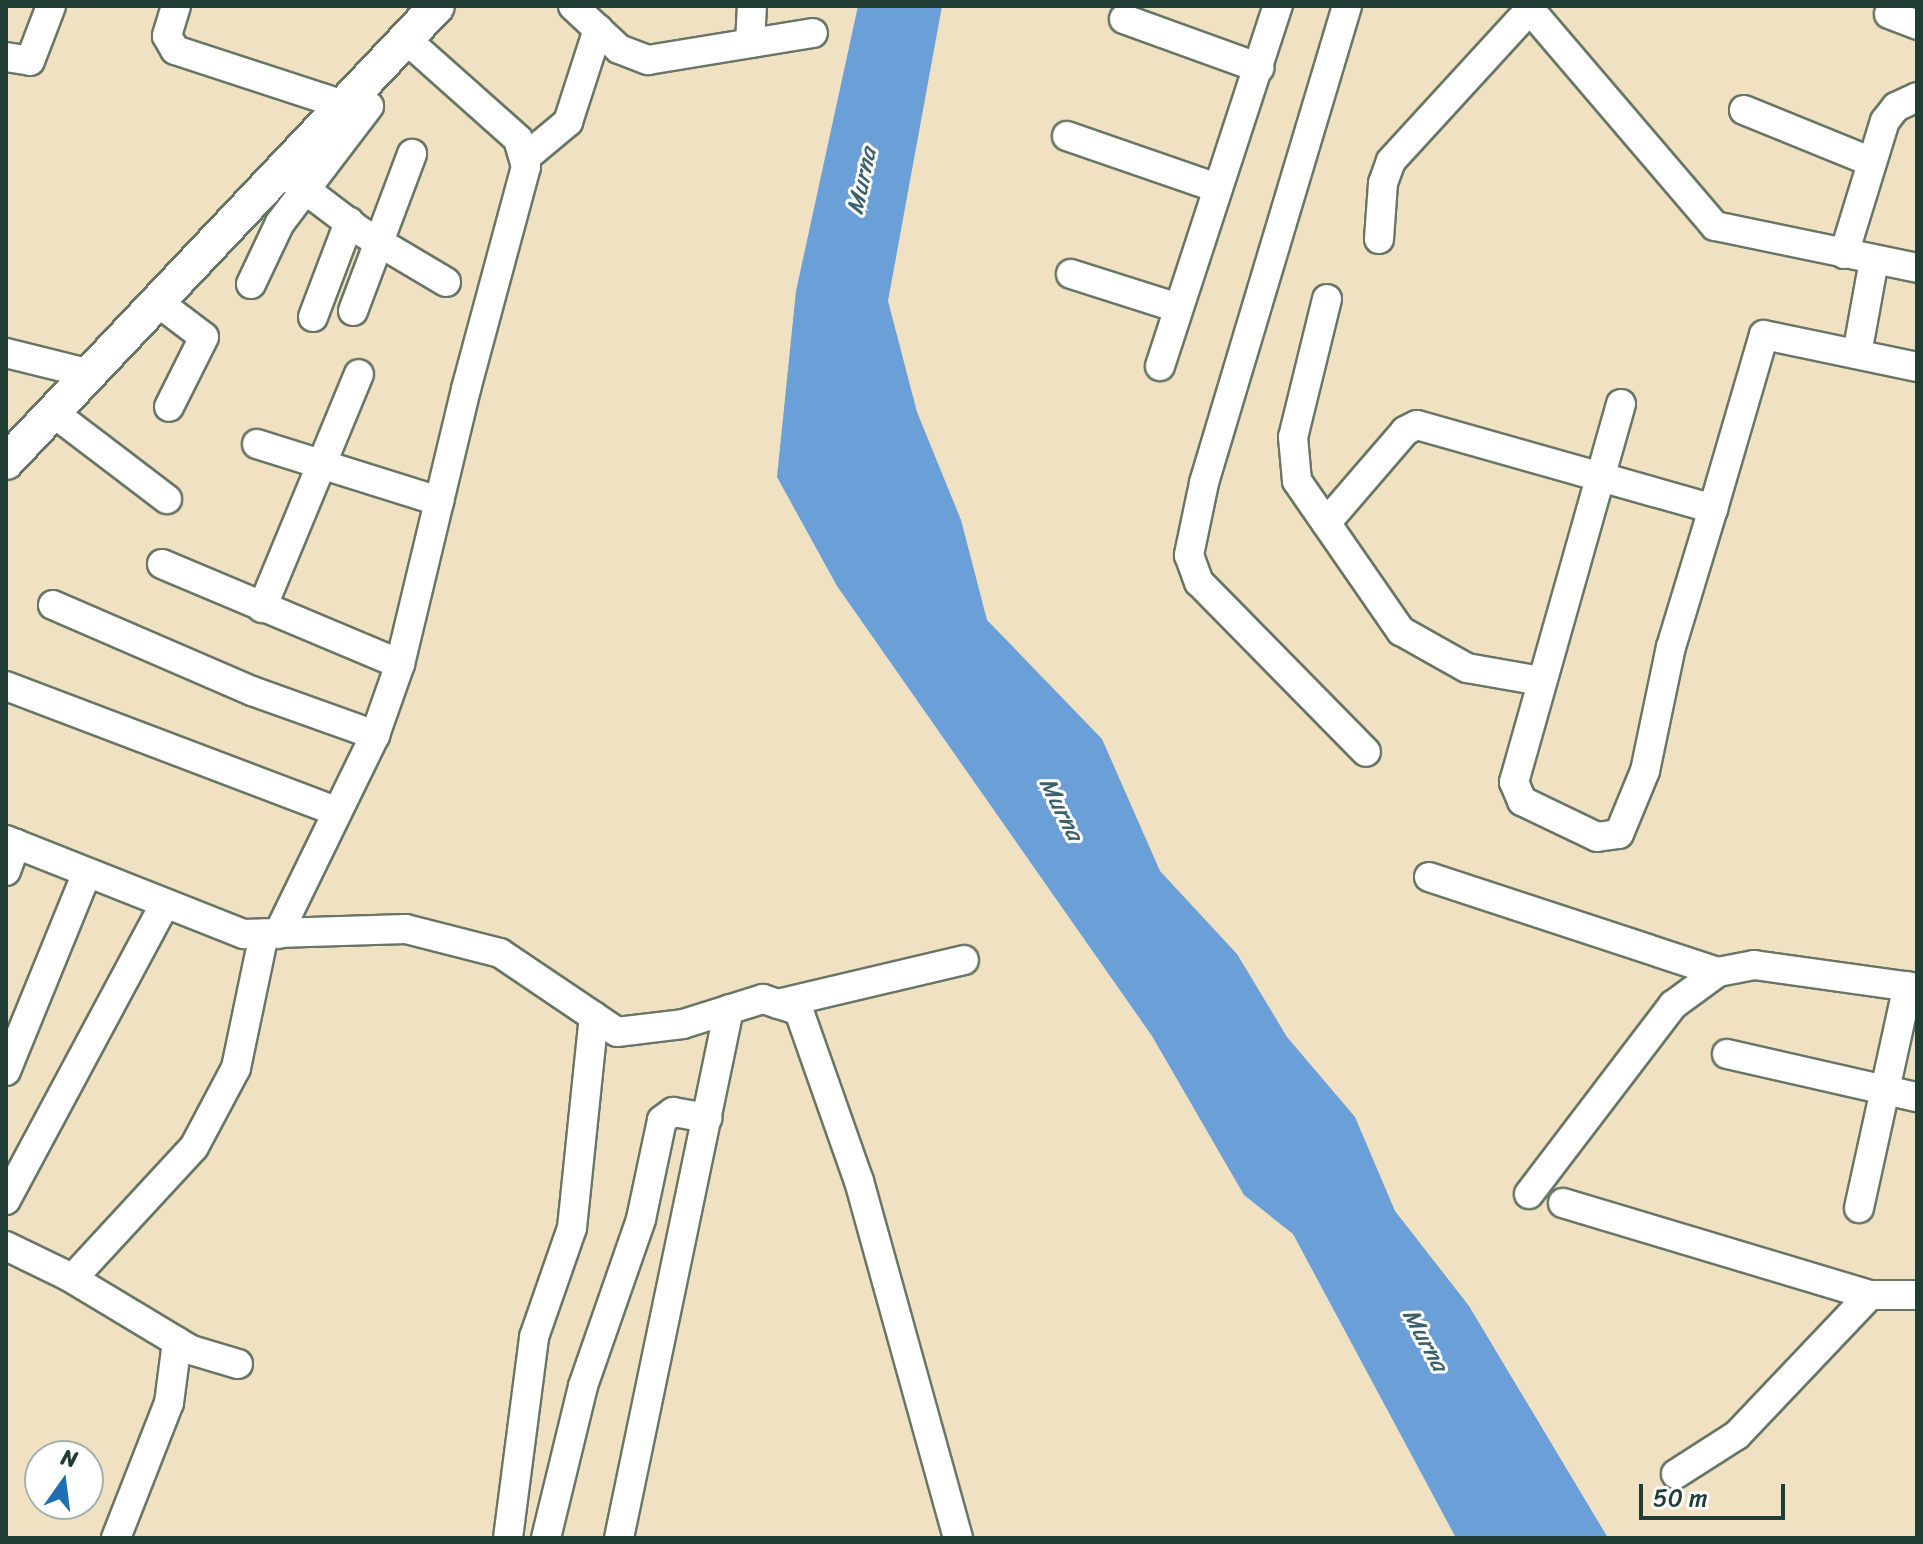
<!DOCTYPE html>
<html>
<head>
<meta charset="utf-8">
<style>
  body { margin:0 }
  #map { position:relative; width:1923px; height:1544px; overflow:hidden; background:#efe1c1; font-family:Sriracha,sans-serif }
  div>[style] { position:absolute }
  .water>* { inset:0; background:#6b9fd7 }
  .roads { filter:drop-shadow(2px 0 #687665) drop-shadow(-2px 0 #687665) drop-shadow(0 2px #687665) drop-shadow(0 -2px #687665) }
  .minor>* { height:28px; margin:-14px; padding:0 14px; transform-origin:14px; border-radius:14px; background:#fff }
  .major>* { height:34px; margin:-17px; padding:0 17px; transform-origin:17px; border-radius:17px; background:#fff }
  span { translate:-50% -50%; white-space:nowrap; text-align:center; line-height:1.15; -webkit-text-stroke:6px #fff; paint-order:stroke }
  .water-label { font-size:24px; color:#3a5f6d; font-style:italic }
  .frame { position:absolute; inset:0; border:8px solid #1f3d34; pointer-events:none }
  .north { position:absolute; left:24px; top:1440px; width:80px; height:80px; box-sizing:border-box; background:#fff; border:2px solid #a5b1ae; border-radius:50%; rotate:14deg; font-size:22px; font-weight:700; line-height:32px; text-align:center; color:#1f3d34 }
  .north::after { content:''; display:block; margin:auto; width:28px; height:36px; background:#1f6fb2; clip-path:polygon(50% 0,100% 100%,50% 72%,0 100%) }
  .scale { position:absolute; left:1639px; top:1484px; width:146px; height:36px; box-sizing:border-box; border:4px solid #1f3d34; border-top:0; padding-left:10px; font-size:24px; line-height:28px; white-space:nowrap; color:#1f3d34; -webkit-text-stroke:6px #fff; paint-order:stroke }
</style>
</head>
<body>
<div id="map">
  <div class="water">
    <i style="clip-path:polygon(858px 6px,942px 6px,888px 301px,917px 412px,961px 520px,987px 620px,1102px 739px,1160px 871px,1237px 954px,1287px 1037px,1355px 1117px,1395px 1211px,1469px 1306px,1608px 1538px,1456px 1538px,1293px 1234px,1244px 1195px,1152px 1036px,837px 586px,777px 477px,796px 291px)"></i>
  </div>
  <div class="roads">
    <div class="minor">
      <i style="left:176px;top:6px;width:31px;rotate:107deg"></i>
      <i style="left:167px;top:36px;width:16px;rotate:60deg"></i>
      <i style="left:175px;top:50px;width:180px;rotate:18.1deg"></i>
      <i style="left:573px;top:6px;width:63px;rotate:43.1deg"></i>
      <i style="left:619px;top:49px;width:31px;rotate:21deg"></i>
      <i style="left:648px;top:60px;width:167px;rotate:-9.3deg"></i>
      <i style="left:1347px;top:6px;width:498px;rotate:106.7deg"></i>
      <i style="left:1204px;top:483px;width:74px;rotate:101.8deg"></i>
      <i style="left:1189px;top:555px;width:29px;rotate:70deg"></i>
      <i style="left:1199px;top:582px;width:238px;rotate:45.5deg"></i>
      <i style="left:1527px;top:6px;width:289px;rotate:49.5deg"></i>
      <i style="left:1715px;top:226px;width:206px;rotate:11.7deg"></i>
      <i style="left:1889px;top:14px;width:30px;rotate:21deg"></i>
      <i style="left:1124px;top:19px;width:144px;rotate:19.9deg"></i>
      <i style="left:750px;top:43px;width:37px;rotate:-87deg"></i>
      <i style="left:6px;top:57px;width:24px;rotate:9deg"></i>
      <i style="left:30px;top:61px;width:59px;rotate:-69.1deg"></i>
      <i style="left:1744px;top:110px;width:138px;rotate:22.1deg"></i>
      <i style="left:1067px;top:136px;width:159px;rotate:19.1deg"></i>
      <i style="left:526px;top:157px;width:55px;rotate:-39.8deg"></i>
      <i style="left:568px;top:122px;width:98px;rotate:-72.1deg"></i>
      <i style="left:290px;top:178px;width:88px;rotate:37.1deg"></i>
      <i style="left:360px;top:231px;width:100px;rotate:30.7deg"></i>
      <i style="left:1379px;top:239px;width:56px;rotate:-85.9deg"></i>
      <i style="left:1383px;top:183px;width:23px;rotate:-70deg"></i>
      <i style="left:1391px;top:161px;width:210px;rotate:-47.5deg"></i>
      <i style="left:1844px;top:254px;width:139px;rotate:-72.9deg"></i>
      <i style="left:1885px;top:121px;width:18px;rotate:-52deg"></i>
      <i style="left:1896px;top:107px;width:23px;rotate:-25deg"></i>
      <i style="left:1071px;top:274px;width:112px;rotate:17.6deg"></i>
      <i style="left:251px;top:284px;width:68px;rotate:-64.6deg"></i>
      <i style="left:280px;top:223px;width:147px;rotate:-52.7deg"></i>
      <i style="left:1327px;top:299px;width:142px;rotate:103.8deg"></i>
      <i style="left:1293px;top:437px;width:44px;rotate:84.8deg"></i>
      <i style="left:1297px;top:481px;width:183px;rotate:55.3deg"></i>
      <i style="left:1401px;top:631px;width:76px;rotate:29.3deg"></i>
      <i style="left:1467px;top:668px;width:75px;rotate:10deg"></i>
      <i style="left:159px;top:303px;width:56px;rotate:37.1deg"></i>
      <i style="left:204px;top:337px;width:78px;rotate:116.6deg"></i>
      <i style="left:353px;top:311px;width:168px;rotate:-69.4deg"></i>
      <i style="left:313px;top:317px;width:102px;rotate:-69.2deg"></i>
      <i style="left:6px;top:353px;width:88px;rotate:13.9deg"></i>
      <i style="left:1857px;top:354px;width:96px;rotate:-79.7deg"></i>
      <i style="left:1160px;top:366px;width:379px;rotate:-71.9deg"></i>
      <i style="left:1621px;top:404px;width:393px;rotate:105.8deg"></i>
      <i style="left:1514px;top:782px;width:21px;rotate:67deg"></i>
      <i style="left:1522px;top:801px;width:83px;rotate:25.6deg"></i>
      <i style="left:1597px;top:837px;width:22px;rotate:-8deg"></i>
      <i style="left:1619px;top:834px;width:68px;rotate:-67.6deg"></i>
      <i style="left:1645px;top:771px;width:127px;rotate:-78.2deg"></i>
      <i style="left:1671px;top:647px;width:144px;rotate:-73.1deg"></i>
      <i style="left:54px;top:413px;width:142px;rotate:37.3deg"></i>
      <i style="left:257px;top:444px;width:191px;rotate:17.4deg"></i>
      <i style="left:1326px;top:523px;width:121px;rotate:-49.3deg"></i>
      <i style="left:1405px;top:431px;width:13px;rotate:-27deg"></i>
      <i style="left:1417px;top:425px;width:308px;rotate:15.8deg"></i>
      <i style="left:1713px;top:509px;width:181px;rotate:-73.7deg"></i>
      <i style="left:1764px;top:335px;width:156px;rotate:11.8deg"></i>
      <i style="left:162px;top:564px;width:258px;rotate:22.8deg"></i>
      <i style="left:53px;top:605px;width:217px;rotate:23.4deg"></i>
      <i style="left:252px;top:691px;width:131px;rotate:19.7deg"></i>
      <i style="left:262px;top:608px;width:253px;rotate:-67.5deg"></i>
      <i style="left:6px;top:686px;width:354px;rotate:20.8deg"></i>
      <i style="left:6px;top:840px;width:256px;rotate:21.6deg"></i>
      <i style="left:244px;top:934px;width:162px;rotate:-1.8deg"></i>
      <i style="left:406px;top:929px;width:97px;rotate:14.3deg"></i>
      <i style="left:500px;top:953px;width:141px;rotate:34deg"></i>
      <i style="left:617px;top:1032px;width:66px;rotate:-6.9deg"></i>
      <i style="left:683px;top:1024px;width:84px;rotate:-17.4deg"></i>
      <i style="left:763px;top:999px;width:38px;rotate:18deg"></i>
      <i style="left:799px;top:1011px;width:180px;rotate:70.6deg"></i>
      <i style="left:859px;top:1181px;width:370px;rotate:74.5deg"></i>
      <i style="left:6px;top:871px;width:29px;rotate:-70deg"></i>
      <i style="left:1429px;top:877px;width:304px;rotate:18.2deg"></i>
      <i style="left:278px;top:934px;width:221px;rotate:-64deg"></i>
      <i style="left:375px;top:735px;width:75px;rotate:-70.6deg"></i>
      <i style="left:400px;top:664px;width:283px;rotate:-76.5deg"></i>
      <i style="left:466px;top:389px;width:230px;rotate:-74.9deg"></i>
      <i style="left:526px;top:167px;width:29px;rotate:-106deg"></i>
      <i style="left:518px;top:139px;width:147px;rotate:-138.3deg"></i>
      <i style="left:778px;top:1004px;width:191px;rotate:-13.3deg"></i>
      <i style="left:1727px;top:1054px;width:195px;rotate:12.8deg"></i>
      <i style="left:6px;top:1071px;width:212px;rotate:-67.8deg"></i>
      <i style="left:1529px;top:1194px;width:238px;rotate:-52.7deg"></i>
      <i style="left:1673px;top:1005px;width:56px;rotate:-36.3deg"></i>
      <i style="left:1718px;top:972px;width:37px;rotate:-11deg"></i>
      <i style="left:1754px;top:965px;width:165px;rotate:8deg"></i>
      <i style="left:6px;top:1200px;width:335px;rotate:-61.8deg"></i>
      <i style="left:1563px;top:1203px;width:320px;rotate:16.7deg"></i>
      <i style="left:1859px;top:1208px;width:227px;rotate:-77.6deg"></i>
      <i style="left:6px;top:1246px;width:69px;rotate:25.8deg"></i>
      <i style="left:68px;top:1276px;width:144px;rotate:31deg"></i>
      <i style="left:191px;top:1350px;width:49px;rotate:16.6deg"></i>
      <i style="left:73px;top:1278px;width:178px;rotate:-47.3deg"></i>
      <i style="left:194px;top:1147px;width:89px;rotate:-62deg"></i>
      <i style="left:236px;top:1068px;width:137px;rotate:-78.2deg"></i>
      <i style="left:1676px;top:1474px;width:72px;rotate:-32.6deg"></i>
      <i style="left:1737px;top:1435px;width:193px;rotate:-46.5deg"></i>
      <i style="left:1870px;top:1295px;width:47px"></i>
      <i style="left:116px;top:1538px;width:145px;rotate:-68.6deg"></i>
      <i style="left:169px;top:1403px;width:62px;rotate:-82.5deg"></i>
      <i style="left:508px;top:1538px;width:203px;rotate:-82.6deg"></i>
      <i style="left:534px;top:1337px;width:115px;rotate:-70.8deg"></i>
      <i style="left:572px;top:1228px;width:213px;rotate:-84.1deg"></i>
      <i style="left:546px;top:1538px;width:156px;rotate:-76.3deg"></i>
      <i style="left:583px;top:1386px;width:177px;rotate:-70.8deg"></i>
      <i style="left:641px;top:1219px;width:101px;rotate:-78deg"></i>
      <i style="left:662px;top:1120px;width:14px;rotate:-36deg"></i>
      <i style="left:673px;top:1112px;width:35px;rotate:10deg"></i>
      <i style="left:619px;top:1538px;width:540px;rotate:-78.25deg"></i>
    </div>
    <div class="major">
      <i style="left:6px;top:462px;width:627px;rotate:-46.61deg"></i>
    </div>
  </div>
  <div class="water-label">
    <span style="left:862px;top:181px;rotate:-78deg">Murna</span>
    <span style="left:1061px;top:809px;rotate:63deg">Murna</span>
    <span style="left:1425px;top:1340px;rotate:61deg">Murna</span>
  </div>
  <div class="frame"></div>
  <div class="north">N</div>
  <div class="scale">50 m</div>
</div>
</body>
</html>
